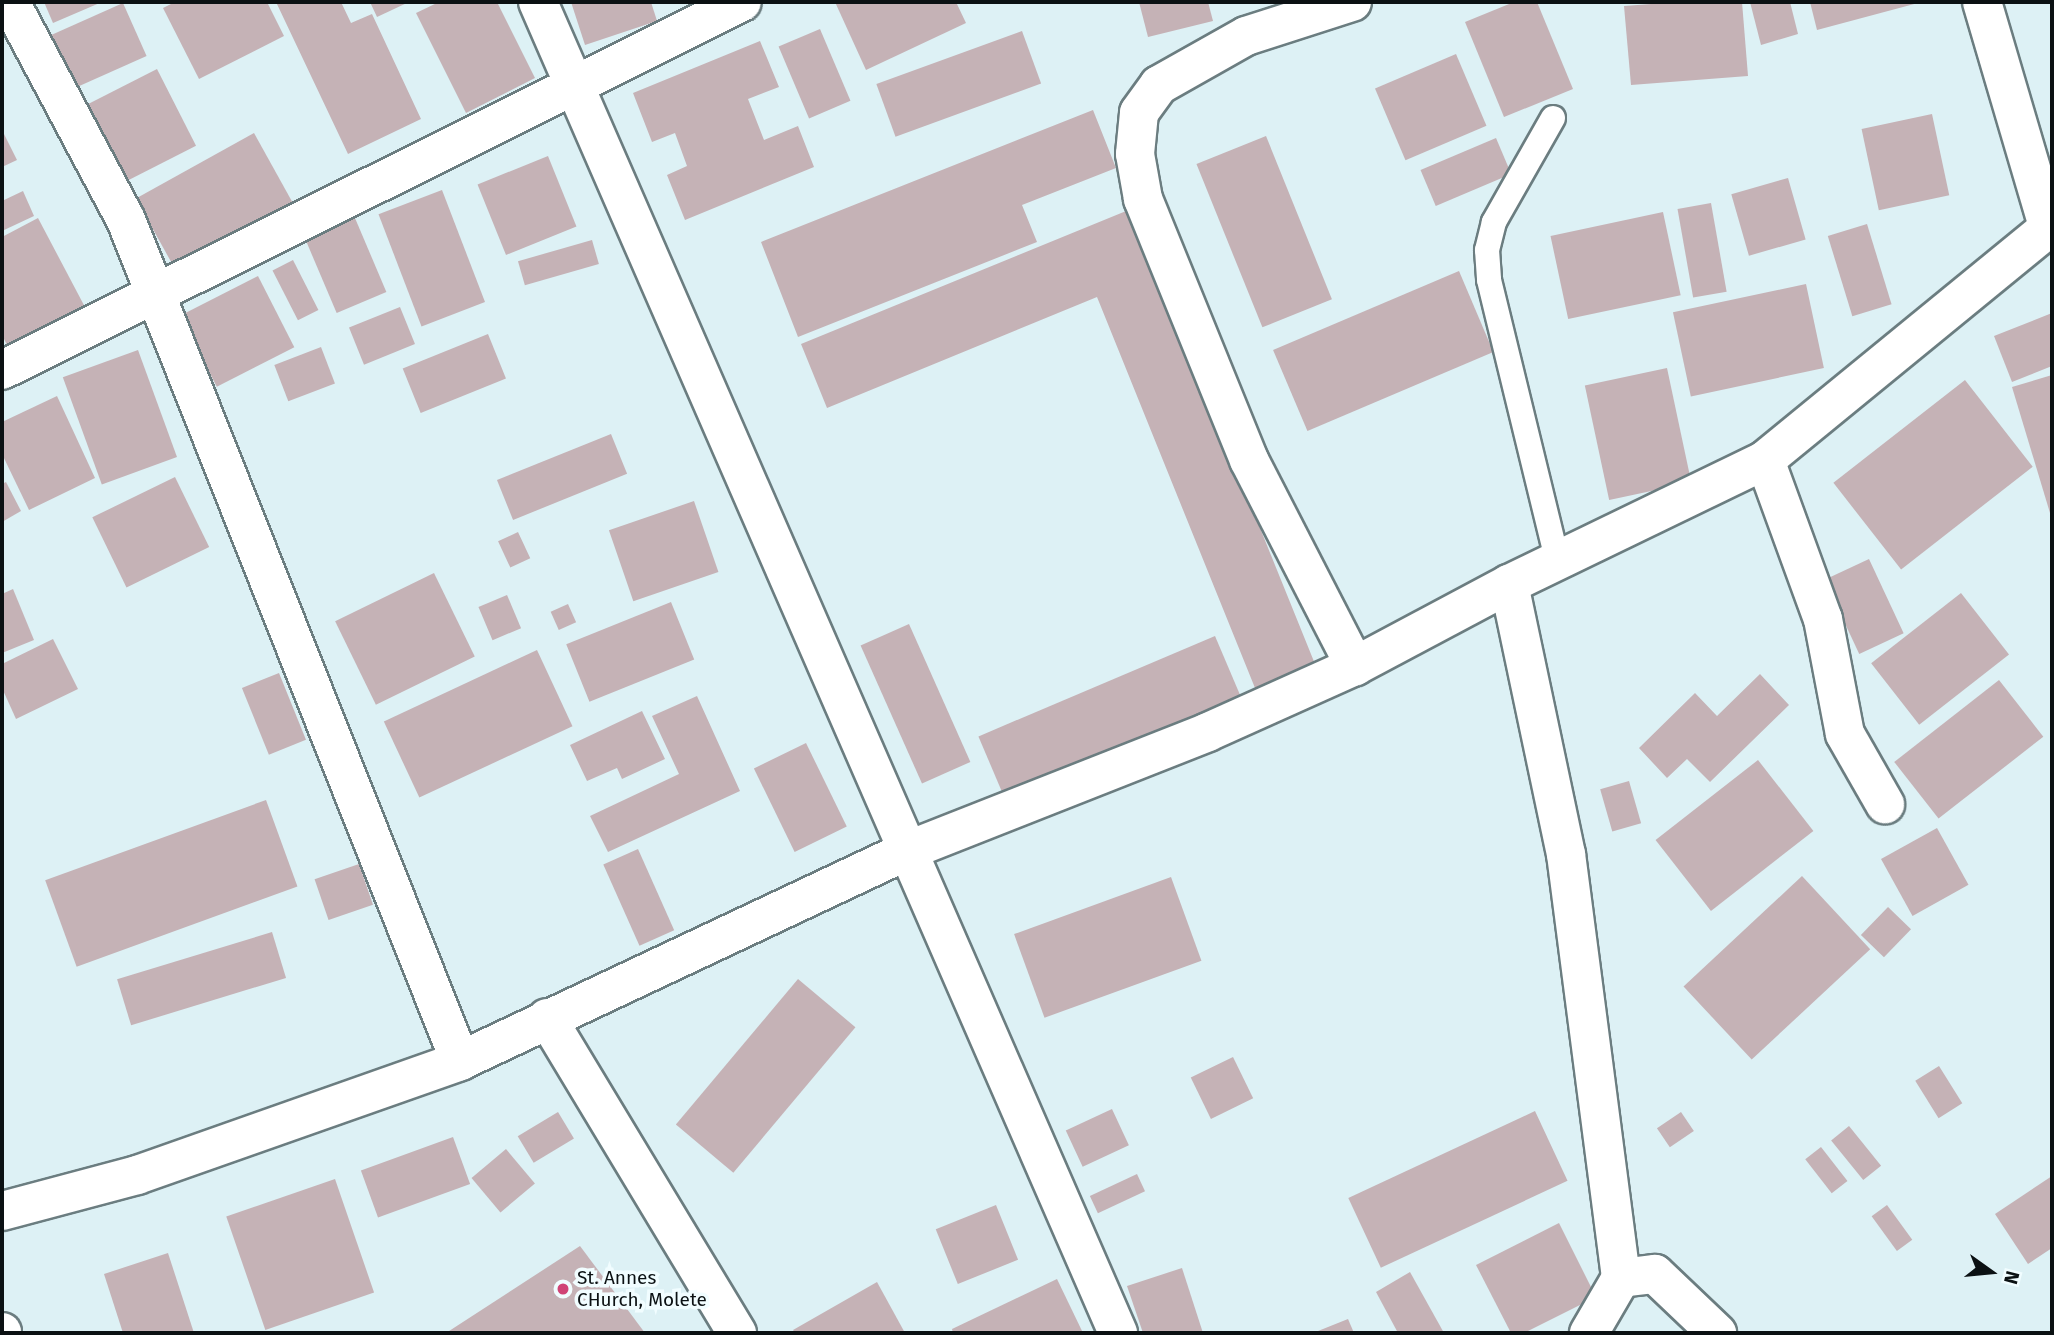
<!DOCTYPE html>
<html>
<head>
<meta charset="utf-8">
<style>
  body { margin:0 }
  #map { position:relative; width:2054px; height:1335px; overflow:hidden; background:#ddf1f5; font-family:"Fira Sans",sans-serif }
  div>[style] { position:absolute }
  .building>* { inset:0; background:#c5b2b6; transform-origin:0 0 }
  .roads { filter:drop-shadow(2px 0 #6b7d80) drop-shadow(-2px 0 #6b7d80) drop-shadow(0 2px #6b7d80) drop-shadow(0 -2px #6b7d80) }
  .service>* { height:24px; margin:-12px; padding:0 12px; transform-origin:12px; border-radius:12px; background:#fff }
  .minor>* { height:38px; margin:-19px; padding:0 19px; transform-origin:19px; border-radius:19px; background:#fff }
  .trunk>* { height:38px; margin:-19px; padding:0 19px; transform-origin:19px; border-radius:19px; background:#fff }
  .dots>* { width:19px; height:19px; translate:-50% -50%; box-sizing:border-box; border:4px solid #f1fdff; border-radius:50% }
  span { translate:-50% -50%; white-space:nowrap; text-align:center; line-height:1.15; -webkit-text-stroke:7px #f1fdff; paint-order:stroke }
  .poi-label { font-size:19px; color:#0b1113 }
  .left { translate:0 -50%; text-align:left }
  .frame { position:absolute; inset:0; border:4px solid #0b1113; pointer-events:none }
  .north { position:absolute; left:1956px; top:1237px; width:70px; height:70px; -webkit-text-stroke:5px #f1fdff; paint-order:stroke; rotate:105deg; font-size:19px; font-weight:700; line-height:28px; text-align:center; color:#0b1113 }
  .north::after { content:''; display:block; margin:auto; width:24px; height:32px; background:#0b1113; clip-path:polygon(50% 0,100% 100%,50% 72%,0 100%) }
</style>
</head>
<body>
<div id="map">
  <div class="building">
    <i style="clip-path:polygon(44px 2px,102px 2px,53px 23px)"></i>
    <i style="clip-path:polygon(175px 2px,267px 2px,284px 36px,199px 79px,163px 8px)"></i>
    <i style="clip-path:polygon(276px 2px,341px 2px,351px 23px,372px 14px,421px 119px,348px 154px)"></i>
    <i style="clip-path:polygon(370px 2px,409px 2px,377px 17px)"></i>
    <i style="clip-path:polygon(439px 2px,497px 2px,535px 78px,466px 113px,416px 13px)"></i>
    <i style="clip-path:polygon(571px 2px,651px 2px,657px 21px,585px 45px)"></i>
    <i style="clip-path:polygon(835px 2px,956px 2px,966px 23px,866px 70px)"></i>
    <i style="clip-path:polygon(1139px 2px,1208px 2px,1213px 21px,1148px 37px)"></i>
    <i style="clip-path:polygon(1514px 2px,1537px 2px,1573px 89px,1504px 117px,1465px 22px)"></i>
    <i style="clip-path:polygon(1678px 2px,1742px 2px,1748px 76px,1631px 85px,1624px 6px)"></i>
    <i style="clip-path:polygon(1750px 2px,1790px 2px,1798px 34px,1761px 45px)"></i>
    <i style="clip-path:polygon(1810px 2px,1918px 2px,1918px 3px,1817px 30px)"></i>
    <i style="left:123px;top:3px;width:58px;height:81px;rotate:66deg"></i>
    <i style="left:820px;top:29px;width:78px;height:45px;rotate:67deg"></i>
    <i style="left:1022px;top:31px;width:56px;height:155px;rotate:70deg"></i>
    <i style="clip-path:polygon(760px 41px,779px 87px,748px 99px,764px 140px,798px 126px,814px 167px,685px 220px,667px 175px,687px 166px,675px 133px,652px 142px,633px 93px)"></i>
    <i style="left:1456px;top:54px;width:78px;height:88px;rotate:67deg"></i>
    <i style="left:157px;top:69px;width:86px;height:86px;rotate:63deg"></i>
    <i style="clip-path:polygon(1093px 110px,1116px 168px,1022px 205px,1037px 242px,798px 337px,761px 242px)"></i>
    <i style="left:1932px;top:114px;width:83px;height:72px;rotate:78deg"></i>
    <i style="clip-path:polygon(2px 130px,17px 160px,2px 167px)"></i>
    <i style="left:254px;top:133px;width:85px;height:135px;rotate:61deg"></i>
    <i style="left:1266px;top:136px;width:176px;height:75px;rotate:68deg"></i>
    <i style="left:1496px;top:138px;width:39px;height:82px;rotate:67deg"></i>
    <i style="left:548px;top:156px;width:76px;height:76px;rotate:68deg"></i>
    <i style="left:1788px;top:178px;width:64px;height:59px;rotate:74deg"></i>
    <i style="left:442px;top:190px;width:120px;height:68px;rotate:69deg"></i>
    <i style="clip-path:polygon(23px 191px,34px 216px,2px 231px,2px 201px)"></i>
    <i style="left:1711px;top:203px;width:90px;height:34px;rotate:80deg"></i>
    <i style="clip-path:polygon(1131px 209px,1315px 664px,1255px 688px,1097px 297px,827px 408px,801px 344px)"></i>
    <i style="left:352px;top:211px;width:88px;height:54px;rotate:67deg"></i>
    <i style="left:1663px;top:212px;width:85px;height:115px;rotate:78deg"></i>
    <i style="clip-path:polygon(38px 218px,86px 309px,9px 349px,2px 335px,2px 237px)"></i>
    <i style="left:1867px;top:224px;width:84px;height:41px;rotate:73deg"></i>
    <i style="left:592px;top:240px;width:25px;height:77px;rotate:74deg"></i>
    <i style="left:293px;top:260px;width:56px;height:23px;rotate:63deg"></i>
    <i style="left:1459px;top:271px;width:88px;height:202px;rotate:67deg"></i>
    <i style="left:258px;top:276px;width:80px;height:87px;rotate:63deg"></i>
    <i style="left:1806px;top:284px;width:86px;height:136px;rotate:78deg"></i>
    <i style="left:400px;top:307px;width:40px;height:55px;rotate:68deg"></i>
    <i style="clip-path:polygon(2052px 313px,2052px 366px,2012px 382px,1994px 336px)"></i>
    <i style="left:488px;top:334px;width:48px;height:92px;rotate:68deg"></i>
    <i style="left:321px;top:347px;width:39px;height:50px;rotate:69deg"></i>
    <i style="left:138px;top:350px;width:114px;height:80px;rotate:70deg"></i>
    <i style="left:1667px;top:368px;width:117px;height:84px;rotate:78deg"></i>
    <i style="clip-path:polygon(2052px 375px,2052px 512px,2050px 513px,2012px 387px)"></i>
    <i style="left:1965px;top:380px;width:110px;height:167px;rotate:52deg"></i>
    <i style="clip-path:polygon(57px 396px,95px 478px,29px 510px,2px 454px,2px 422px)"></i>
    <i style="left:611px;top:434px;width:43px;height:123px;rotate:68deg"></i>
    <i style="left:175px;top:477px;width:78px;height:92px;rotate:64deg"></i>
    <i style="clip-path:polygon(6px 482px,21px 511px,2px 522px,2px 484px)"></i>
    <i style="left:694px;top:501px;width:75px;height:90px;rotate:71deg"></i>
    <i style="left:518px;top:532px;width:29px;height:22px;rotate:65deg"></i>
    <i style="left:1869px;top:559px;width:82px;height:49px;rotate:65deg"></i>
    <i style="left:434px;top:573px;width:93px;height:110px;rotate:64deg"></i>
    <i style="clip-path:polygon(13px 589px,34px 640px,2px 653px,2px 594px)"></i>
    <i style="left:1961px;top:593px;width:78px;height:114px;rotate:52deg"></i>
    <i style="left:507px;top:595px;width:36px;height:31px;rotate:67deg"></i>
    <i style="left:671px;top:602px;width:62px;height:113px;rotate:68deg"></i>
    <i style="left:568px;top:604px;width:20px;height:19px;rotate:66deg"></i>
    <i style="left:909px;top:624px;width:151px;height:53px;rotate:66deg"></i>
    <i style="left:1215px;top:636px;width:65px;height:257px;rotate:67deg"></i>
    <i style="clip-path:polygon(53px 639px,78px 689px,16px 719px,2px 688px,2px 664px)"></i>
    <i style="left:537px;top:650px;width:84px;height:169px;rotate:65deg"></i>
    <i style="left:279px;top:673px;width:72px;height:40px;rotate:68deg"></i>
    <i style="clip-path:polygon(1760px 674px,1789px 705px,1710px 782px,1687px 759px,1667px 778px,1639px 748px,1695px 693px,1717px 716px)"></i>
    <i style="left:1999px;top:680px;width:72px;height:133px;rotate:52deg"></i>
    <i style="clip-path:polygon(697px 696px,740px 791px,608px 852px,590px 816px,679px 774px,652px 716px)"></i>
    <i style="clip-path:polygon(642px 711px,665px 759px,622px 779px,617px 768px,587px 781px,570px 745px)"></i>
    <i style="left:806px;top:743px;width:93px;height:58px;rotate:64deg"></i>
    <i style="left:1758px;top:760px;width:90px;height:130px;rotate:52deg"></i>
    <i style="left:1629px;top:781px;width:44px;height:30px;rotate:74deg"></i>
    <i style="left:266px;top:800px;width:92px;height:235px;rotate:70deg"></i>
    <i style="left:1937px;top:828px;width:65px;height:64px;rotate:61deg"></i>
    <i style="left:638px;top:849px;width:89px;height:38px;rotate:66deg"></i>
    <i style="left:359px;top:864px;width:43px;height:47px;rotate:71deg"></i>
    <i style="left:1802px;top:876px;width:100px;height:162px;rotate:47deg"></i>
    <i style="left:1171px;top:877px;width:89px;height:167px;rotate:70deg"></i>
    <i style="left:1888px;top:907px;width:32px;height:39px;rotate:44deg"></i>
    <i style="left:272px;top:932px;width:48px;height:162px;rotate:73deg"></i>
    <i style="left:798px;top:979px;width:75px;height:190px;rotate:40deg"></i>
    <i style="left:1233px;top:1057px;width:46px;height:47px;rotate:64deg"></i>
    <i style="left:1939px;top:1066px;width:44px;height:28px;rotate:58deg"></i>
    <i style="left:1112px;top:1109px;width:40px;height:51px;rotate:65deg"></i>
    <i style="left:1535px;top:1111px;width:77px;height:206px;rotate:65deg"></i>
    <i style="left:558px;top:1112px;width:31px;height:47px;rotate:59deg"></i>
    <i style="left:1681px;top:1112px;width:23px;height:29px;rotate:56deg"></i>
    <i style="left:1849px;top:1126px;width:51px;height:23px;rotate:51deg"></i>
    <i style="left:453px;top:1137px;width:50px;height:98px;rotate:70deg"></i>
    <i style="left:1821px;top:1147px;width:43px;height:20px;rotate:52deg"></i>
    <i style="left:506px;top:1149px;width:45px;height:45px;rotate:50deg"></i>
    <i style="left:1137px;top:1174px;width:19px;height:52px;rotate:65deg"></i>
    <i style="clip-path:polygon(2052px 1176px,2052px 1248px,2028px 1264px,1995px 1214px)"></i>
    <i style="left:335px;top:1179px;width:120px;height:115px;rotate:71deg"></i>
    <i style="left:996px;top:1205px;width:59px;height:65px;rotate:68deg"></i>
    <i style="left:1887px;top:1205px;width:43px;height:19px;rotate:54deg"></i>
    <i style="clip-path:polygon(1559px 1223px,1596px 1297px,1524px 1333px,1511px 1333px,1476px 1265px)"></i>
    <i style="clip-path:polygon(580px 1246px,645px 1333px,446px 1333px)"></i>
    <i style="clip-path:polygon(168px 1253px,194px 1333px,123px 1333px,104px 1274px)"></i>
    <i style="clip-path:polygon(1182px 1268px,1203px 1333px,1143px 1333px,1127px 1286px)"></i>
    <i style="clip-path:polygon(1410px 1272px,1444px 1333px,1398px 1333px,1376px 1292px)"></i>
    <i style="clip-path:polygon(1057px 1279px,1083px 1333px,953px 1333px,952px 1329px)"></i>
    <i style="clip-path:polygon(877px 1282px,905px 1333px,795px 1333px,793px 1330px)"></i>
    <i style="clip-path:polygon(1348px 1319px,1354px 1333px,1313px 1333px)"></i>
  </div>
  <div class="roads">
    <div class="service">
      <i style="left:1553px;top:118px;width:120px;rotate:119.6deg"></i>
      <i style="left:1494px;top:222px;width:29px;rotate:104deg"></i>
      <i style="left:1487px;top:250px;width:30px;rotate:86deg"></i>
      <i style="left:1489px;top:280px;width:290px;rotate:76.3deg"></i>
    </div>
    <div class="minor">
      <i style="left:10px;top:2px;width:247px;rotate:62deg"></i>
      <i style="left:126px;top:220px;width:905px;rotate:68.34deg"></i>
      <i style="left:538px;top:2px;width:1452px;rotate:66.45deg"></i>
      <i style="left:1352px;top:2px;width:111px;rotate:162.2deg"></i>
      <i style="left:1246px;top:36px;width:100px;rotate:150.6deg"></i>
      <i style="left:1159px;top:85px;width:34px;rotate:126deg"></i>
      <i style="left:1139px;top:113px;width:41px;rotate:95.6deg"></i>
      <i style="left:1135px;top:154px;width:46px;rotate:79.9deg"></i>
      <i style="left:1143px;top:199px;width:282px;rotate:67.9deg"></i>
      <i style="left:1249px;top:460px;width:232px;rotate:62.8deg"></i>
      <i style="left:1982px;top:2px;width:234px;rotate:73.6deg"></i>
      <i style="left:2px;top:370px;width:826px;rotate:-26.44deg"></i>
      <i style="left:1765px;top:460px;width:169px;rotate:70deg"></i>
      <i style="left:1823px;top:619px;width:117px;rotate:79.2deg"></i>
      <i style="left:1845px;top:734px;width:81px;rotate:60.3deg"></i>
      <i style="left:1509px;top:584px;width:276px;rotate:78.1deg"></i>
      <i style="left:1566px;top:854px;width:428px;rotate:82.6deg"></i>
      <i style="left:1621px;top:1278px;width:64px;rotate:120.2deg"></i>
      <i style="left:547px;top:1018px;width:368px;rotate:58.9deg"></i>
      <i style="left:2px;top:1211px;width:140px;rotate:-14.9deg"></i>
      <i style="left:137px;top:1175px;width:343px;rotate:-19.4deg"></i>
      <i style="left:460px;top:1061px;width:496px;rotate:-25.2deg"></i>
      <i style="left:909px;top:850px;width:321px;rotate:-21.5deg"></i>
      <i style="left:1208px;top:732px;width:161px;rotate:-24.2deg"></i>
      <i style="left:1355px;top:666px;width:174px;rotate:-28deg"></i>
      <i style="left:1509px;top:584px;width:284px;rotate:-25.8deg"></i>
      <i style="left:1765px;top:460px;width:371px;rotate:-39.3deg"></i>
      <i style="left:1621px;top:1278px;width:34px;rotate:-7deg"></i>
      <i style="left:1655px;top:1274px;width:86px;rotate:43.6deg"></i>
    </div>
    <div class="trunk">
      <i style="left:2px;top:1332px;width:1px;rotate:90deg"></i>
    </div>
  </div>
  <div class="dots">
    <i style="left:563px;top:1289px;background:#d04476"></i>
  </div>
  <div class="poi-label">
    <span class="left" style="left:577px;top:1289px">St. Annes<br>CHurch, Molete</span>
  </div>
  <div class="frame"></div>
  <div class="north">N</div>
</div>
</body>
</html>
